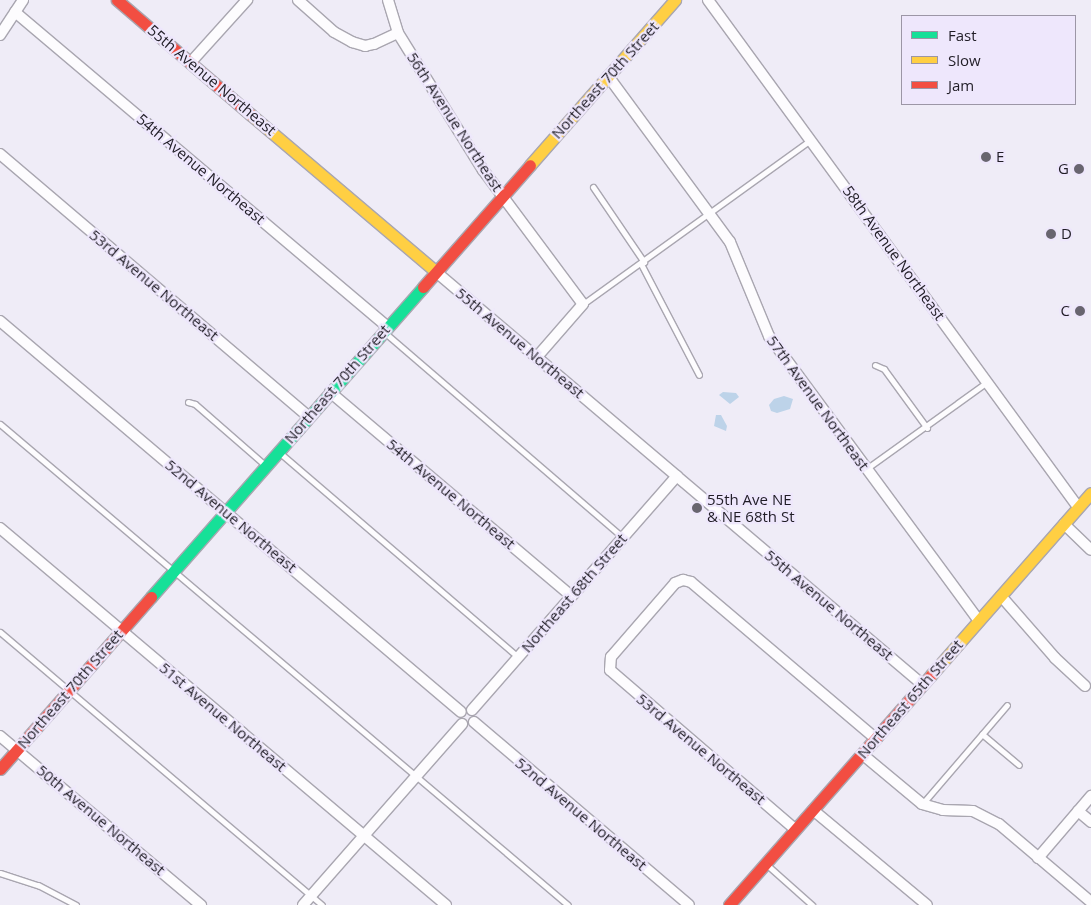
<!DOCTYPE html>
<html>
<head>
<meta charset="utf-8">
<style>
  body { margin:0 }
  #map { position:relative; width:1091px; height:905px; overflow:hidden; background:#efecf7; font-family:"Open Sans",sans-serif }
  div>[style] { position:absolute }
  .water>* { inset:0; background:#bdd3e9 }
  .roads { filter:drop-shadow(1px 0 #a9a6b0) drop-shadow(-1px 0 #a9a6b0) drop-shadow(0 1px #a9a6b0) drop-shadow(0 -1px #a9a6b0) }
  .lane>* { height:5px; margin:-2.5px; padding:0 2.5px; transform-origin:2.5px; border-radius:2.5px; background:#fdfcfe }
  .street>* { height:10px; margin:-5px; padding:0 5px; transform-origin:5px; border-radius:5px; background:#fdfcfe }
  .fast>* { height:11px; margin:-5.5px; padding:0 5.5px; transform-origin:5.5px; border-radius:5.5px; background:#16e098 }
  .slow>* { height:11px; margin:-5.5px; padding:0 5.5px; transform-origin:5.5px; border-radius:5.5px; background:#ffcf43 }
  .jam>* { height:11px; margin:-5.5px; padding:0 5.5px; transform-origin:5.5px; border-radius:5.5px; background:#f24e42 }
  .dots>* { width:14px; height:14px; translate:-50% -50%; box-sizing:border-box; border:2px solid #eee7fc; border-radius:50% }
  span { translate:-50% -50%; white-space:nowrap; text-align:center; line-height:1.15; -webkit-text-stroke:4.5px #eee7fc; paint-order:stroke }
  .street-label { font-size:15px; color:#201d26 }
  .poi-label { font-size:15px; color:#201d26 }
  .left { translate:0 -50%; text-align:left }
  .right { translate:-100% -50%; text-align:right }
  .legend { position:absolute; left:901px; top:15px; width:175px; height:90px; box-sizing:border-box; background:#eee7fc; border:1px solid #9c96a6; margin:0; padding:6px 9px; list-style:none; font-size:15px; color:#201d26 }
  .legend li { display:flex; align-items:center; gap:10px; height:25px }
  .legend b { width:25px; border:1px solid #9c96a6 }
</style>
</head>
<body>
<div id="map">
  <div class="water">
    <i style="clip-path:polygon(723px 392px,736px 393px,739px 397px,730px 404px,719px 395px)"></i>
    <i style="clip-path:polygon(784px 396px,793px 399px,790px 409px,777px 413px,771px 411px,769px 405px,774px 399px)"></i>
    <i style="clip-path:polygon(716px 415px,721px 415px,727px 426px,726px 431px,714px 426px)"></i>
  </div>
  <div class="roads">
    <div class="lane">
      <i style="left:593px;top:187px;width:91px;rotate:55.8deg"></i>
      <i style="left:641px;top:264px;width:125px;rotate:62.4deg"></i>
      <i style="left:583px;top:304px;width:280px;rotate:-35.8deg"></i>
      <i style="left:384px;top:332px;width:314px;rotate:40.7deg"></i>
      <i style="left:875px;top:365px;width:10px;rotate:24deg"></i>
      <i style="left:884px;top:369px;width:73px;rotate:53.9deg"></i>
      <i style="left:188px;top:402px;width:7px;rotate:16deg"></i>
      <i style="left:195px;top:404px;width:93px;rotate:41.1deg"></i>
      <i style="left:0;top:424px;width:744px;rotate:40.26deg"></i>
      <i style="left:280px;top:453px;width:313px;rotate:40.6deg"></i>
      <i style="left:866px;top:469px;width:149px;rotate:-35.7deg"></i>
      <i style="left:0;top:632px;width:422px;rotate:40.3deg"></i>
      <i style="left:982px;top:734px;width:48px;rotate:40deg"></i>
      <i style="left:923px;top:803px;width:129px;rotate:-49.4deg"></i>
      <i style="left:766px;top:864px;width:62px;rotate:41.7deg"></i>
      <i style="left:0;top:873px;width:40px;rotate:18deg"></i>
      <i style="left:38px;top:885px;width:43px;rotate:27.8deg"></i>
    </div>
    <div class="street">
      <i style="left:298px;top:0;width:48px;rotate:41.6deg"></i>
      <i style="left:334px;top:32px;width:21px;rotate:29deg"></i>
      <i style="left:352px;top:42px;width:14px;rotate:17deg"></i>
      <i style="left:365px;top:46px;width:9px;rotate:-13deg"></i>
      <i style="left:374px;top:44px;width:26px;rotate:-25deg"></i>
      <i style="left:388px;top:0;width:34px;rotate:73deg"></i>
      <i style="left:398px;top:33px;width:161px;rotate:58.2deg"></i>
      <i style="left:483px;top:170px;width:167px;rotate:53.3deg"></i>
      <i style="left:583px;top:304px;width:70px;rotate:131deg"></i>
      <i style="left:708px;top:0;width:628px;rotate:53.88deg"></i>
      <i style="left:15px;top:12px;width:487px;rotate:40.2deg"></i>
      <i style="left:0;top:35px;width:42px;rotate:-56.7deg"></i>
      <i style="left:191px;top:62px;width:84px;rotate:-47.9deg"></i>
      <i style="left:608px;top:76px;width:206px;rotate:53.7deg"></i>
      <i style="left:730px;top:242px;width:102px;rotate:67.5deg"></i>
      <i style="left:769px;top:336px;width:354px;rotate:53.6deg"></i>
      <i style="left:0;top:154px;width:404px;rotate:40.4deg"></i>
      <i style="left:435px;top:271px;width:640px;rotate:40.31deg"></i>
      <i style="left:0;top:321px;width:604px;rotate:40.3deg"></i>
      <i style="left:330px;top:392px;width:316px;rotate:40.2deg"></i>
      <i style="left:1064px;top:524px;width:37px;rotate:44deg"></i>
      <i style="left:0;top:528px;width:584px;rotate:40.21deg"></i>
      <i style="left:1001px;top:596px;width:82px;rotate:48.9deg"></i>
      <i style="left:1055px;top:658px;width:41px;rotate:43deg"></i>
      <i style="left:472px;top:710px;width:311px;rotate:-48.8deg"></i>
      <i style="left:474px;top:722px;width:282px;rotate:40.4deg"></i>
      <i style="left:0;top:736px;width:263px;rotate:40.1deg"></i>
      <i style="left:862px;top:754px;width:78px;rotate:39.8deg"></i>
      <i style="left:922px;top:804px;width:22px;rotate:16deg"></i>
      <i style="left:943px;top:810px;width:30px;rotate:2deg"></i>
      <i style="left:973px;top:811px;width:29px;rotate:27deg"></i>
      <i style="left:999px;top:824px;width:121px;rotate:40.3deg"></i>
      <i style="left:813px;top:810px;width:148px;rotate:39.8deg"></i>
      <i style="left:1078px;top:811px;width:17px;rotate:40deg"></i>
      <i style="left:796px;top:830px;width:245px;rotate:-139.3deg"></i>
      <i style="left:610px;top:670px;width:13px;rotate:-86deg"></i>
      <i style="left:611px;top:657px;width:98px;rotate:-49.1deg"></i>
      <i style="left:675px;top:583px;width:9px;rotate:-21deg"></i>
      <i style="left:683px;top:580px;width:8px;rotate:14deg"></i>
      <i style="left:691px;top:582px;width:243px;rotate:40.3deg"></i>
      <i style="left:1038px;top:858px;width:82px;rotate:-49.5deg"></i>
      <i style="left:303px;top:905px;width:241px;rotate:-48.7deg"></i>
    </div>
    <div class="fast">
      <i style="left:151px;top:597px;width:412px;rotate:-48.7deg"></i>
    </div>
    <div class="slow">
      <i style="left:250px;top:114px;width:243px;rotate:40.3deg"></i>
      <i style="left:530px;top:165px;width:220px;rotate:-48.7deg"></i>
      <i style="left:931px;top:675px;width:242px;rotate:-48.7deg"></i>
    </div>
    <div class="jam">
      <i style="left:117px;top:0;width:175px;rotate:40.6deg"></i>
      <i style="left:423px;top:287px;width:162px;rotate:-48.7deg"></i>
      <i style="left:0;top:769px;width:229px;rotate:-48.7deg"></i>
      <i style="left:729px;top:905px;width:306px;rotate:-48.7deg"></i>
    </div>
  </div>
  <div class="dots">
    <i style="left:986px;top:157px;background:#68656f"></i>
    <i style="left:1079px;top:169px;background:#68656f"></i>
    <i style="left:1051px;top:234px;background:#68656f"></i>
    <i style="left:1080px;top:311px;background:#68656f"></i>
    <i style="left:697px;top:508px;background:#68656f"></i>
  </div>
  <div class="street-label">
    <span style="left:212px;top:80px;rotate:40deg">55th Avenue Northeast</span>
    <span style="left:605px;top:80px;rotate:-48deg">Northeast 70th Street</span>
    <span style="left:455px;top:122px;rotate:57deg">56th Avenue Northeast</span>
    <span style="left:201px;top:169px;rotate:40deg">54th Avenue Northeast</span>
    <span style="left:894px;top:253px;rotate:54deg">58th Avenue Northeast</span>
    <span style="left:154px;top:285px;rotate:40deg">53rd Avenue Northeast</span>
    <span style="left:520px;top:343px;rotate:40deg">55th Avenue Northeast</span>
    <span style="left:337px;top:384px;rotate:-49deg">Northeast 70th Street</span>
    <span style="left:818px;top:403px;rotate:54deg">57th Avenue Northeast</span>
    <span style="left:451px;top:494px;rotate:40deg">54th Avenue Northeast</span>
    <span style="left:231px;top:516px;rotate:40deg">52nd Avenue Northeast</span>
    <span style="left:574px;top:593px;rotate:-49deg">Northeast 68th Street</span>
    <span style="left:829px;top:605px;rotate:40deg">55th Avenue Northeast</span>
    <span style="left:70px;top:689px;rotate:-49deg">Northeast 70th Street</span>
    <span style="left:910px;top:699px;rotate:-49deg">Northeast 65th Street</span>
    <span style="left:223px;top:717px;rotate:40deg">51st Avenue Northeast</span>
    <span style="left:701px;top:749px;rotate:40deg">53rd Avenue Northeast</span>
    <span style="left:581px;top:814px;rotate:40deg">52nd Avenue Northeast</span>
    <span style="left:101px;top:820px;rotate:40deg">50th Avenue Northeast</span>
  </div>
  <div class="poi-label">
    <span class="left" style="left:996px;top:157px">E</span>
    <span class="right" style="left:1069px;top:169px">G</span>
    <span class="left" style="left:1061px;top:234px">D</span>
    <span class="right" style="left:1070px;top:311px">C</span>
    <span class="left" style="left:707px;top:508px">55th Ave NE<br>&amp; NE 68th St</span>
  </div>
  <ul class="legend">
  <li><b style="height:6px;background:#16e098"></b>Fast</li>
  <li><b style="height:6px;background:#ffcf43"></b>Slow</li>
  <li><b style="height:6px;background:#f24e42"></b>Jam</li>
  </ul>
</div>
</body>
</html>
